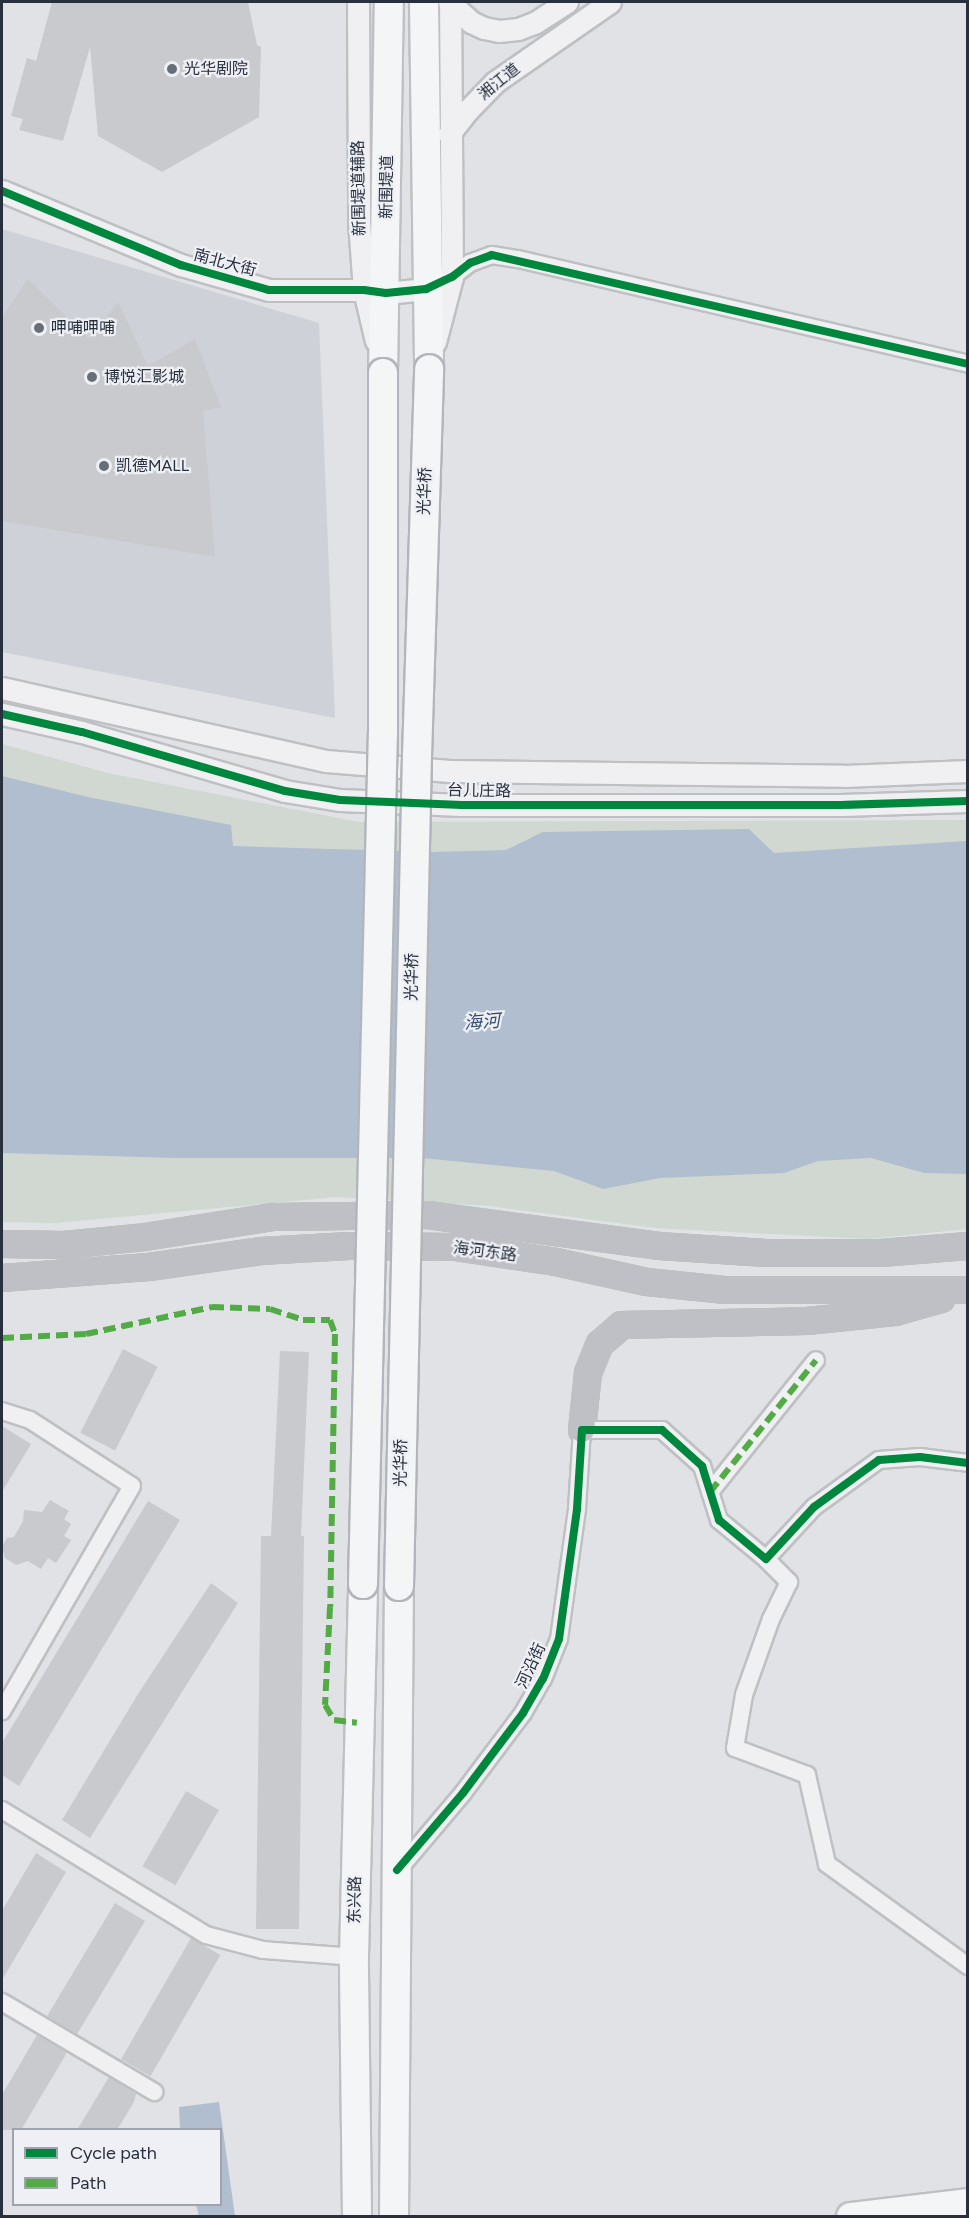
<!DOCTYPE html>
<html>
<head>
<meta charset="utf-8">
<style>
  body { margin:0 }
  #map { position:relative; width:969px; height:2218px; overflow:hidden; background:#e0e2e5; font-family:Figtree,"Noto Sans SC",sans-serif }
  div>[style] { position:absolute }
  .built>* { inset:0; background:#ced1d8 }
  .green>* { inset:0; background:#d0d8d1 }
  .water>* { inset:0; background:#b0becf }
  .building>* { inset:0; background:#c8cacd; transform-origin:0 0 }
  .roads { filter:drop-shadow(2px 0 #bec0c3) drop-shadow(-2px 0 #bec0c3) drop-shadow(0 2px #bec0c3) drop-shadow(0 -2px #bec0c3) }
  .minor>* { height:16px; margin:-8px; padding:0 8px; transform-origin:8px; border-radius:8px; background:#f0f0f2 }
  .tertiary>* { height:21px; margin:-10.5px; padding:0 10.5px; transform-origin:10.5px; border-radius:10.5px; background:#f0f0f2 }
  .secondary>* { height:24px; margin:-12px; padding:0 12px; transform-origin:12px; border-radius:12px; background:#bec0c5 }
  .primary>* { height:27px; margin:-13.5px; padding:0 13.5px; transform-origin:13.5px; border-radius:13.5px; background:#f4f5f6 }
  .trunk>* { height:28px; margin:-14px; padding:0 14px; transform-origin:14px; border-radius:14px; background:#f4f5f6 }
  .bridges { filter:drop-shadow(2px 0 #b2b5ba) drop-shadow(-2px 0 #b2b5ba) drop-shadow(0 2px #b2b5ba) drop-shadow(0 -2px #b2b5ba) }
  .trunk-bridge>* { height:28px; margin:-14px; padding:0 14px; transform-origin:14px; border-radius:14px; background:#f4f5f6 }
  .quiet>* { height:6px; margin-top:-3px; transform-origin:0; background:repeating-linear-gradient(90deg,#53ab46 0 12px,transparent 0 18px) }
  .cycleway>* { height:8px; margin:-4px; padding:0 4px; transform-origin:4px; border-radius:4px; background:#00873e }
  .dots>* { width:16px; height:16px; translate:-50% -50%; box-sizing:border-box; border:3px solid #eef0f5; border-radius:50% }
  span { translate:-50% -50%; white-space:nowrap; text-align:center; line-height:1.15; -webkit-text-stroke:4.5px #eef0f5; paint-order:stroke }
  .poi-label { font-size:16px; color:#282f3d }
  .left { translate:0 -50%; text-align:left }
  .street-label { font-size:16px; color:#282f3d }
  .water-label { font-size:18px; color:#354c6f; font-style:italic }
  .frame { position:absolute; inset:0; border:3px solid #282f3d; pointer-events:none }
  .legend { position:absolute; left:12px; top:2128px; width:210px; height:78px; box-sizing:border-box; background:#eef0f5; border:2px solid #9fa3ab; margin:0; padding:8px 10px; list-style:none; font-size:18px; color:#282f3d }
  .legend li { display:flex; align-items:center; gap:12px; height:30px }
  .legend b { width:30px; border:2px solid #9fa3ab }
</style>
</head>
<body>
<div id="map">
  <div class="built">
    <i style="clip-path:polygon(2px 229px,319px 323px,335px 718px,2px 652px)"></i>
  </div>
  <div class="green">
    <i style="clip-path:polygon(2px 744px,108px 773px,359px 822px,967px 820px,967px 1229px,868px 1239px,655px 1228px,490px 1206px,336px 1197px,55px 1223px,2px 1222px)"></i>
  </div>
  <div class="water">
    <i style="clip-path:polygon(2px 776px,88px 797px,231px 825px,233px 846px,433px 852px,506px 850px,543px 832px,749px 829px,774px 853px,967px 841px,967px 1174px,924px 1173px,871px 1158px,818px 1161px,784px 1173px,660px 1178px,603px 1189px,554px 1171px,422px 1158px,176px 1158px,2px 1153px)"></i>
    <i style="clip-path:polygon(219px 2102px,235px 2216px,199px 2216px,196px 2205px,220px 2204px,220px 2130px,180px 2129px,179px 2107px)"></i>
  </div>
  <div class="building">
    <i style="clip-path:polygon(52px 2px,248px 2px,257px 45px,261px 47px,259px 117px,162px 172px,98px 136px,90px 47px,63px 141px,19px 130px,23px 119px,11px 116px,27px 58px,36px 61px)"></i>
    <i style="clip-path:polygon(28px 279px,89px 339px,118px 302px,148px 366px,195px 339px,221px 407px,203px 411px,215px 557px,2px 521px,2px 317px)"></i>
    <i style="left:123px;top:1349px;width:39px;height:94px;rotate:27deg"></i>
    <i style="clip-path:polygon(280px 1351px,309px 1352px,301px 1536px,304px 1536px,299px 1929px,256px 1929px,261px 1536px,271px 1536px)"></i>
    <i style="clip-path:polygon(2px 1426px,31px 1444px,2px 1492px)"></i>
    <i style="clip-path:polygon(50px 1500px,69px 1511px,64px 1519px,71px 1524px,64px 1536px,71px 1540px,56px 1563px,48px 1558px,41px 1569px,28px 1561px,16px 1565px,5px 1558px,2px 1546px,7px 1538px,14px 1537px,23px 1521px,24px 1510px,42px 1512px)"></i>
    <i style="clip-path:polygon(148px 1501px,180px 1520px,19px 1786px,2px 1775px,2px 1743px)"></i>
    <i style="clip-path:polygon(211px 1583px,238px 1603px,90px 1838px,62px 1820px,138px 1694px)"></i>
    <i style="left:186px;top:1791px;width:38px;height:87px;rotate:30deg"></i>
    <i style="clip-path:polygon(36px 1853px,66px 1872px,2px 1980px,2px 1911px)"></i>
    <i style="left:115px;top:1903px;width:35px;height:132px;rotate:31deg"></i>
    <i style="left:191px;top:1938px;width:34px;height:140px;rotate:30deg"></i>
    <i style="clip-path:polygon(37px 2035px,66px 2052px,65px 2056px,21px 2130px,2px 2130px,2px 2095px)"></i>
    <i style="clip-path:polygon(109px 2077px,136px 2094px,134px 2102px,117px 2130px,77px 2130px)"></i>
  </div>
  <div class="roads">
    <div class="minor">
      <i style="left:452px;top:277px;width:23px;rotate:-38deg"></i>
      <i style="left:470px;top:263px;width:23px;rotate:-20deg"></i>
      <i style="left:492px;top:255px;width:26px;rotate:9deg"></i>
      <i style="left:518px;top:259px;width:462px;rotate:13.1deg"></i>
      <i style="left:2px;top:1411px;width:29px;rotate:18deg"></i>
      <i style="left:30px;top:1420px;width:121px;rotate:32.9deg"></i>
      <i style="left:132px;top:1486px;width:260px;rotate:120deg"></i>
      <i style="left:710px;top:1492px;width:169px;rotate:-51.2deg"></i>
      <i style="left:766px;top:1559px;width:33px;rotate:45deg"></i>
      <i style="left:789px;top:1582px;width:41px;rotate:115.9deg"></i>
      <i style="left:771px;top:1619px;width:81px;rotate:109.6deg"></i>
      <i style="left:744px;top:1695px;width:54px;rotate:99.6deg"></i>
      <i style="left:735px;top:1748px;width:77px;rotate:20.6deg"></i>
      <i style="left:807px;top:1775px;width:91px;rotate:77.3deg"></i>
      <i style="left:827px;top:1864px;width:174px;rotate:35.9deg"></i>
      <i style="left:2px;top:1810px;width:239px;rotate:31.5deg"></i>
      <i style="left:206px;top:1935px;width:59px;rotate:14.7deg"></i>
      <i style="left:263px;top:1950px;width:91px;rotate:4.4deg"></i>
      <i style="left:398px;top:1870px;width:101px;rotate:-49.8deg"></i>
      <i style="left:463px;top:1793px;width:100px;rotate:-53.1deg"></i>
      <i style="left:523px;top:1713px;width:39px;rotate:-60deg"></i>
      <i style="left:543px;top:1679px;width:43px;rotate:-68.2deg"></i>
      <i style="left:559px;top:1639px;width:131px;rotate:-82.1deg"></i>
      <i style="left:577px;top:1509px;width:79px;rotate:-86.4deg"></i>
      <i style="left:582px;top:1430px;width:80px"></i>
      <i style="left:662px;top:1430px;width:54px;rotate:42deg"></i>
      <i style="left:702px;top:1466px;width:57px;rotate:72.5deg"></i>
      <i style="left:719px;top:1520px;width:61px;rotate:39.7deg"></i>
      <i style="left:766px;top:1559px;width:71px;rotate:-47.3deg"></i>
      <i style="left:814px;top:1507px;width:80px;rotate:-35.9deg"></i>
      <i style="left:879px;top:1460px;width:41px;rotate:-4.2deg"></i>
      <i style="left:920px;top:1457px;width:48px;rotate:7.1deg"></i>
      <i style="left:2px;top:2002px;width:177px;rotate:30.6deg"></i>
    </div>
    <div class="tertiary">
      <i style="left:358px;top:2px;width:220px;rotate:89.7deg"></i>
      <i style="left:359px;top:222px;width:68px;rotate:85.8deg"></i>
      <i style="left:364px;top:290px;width:52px;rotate:76.8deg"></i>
      <i style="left:449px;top:2px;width:30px;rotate:42deg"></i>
      <i style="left:471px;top:22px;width:14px;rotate:25deg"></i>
      <i style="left:484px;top:28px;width:15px;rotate:11deg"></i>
      <i style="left:499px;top:31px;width:19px;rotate:-6deg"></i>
      <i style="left:518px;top:29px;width:19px;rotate:-21deg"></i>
      <i style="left:536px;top:22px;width:37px;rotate:-33deg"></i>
      <i style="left:449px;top:134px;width:31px;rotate:-52deg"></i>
      <i style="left:468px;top:110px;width:39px;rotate:-46deg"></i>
      <i style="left:495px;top:82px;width:140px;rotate:-34.8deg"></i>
      <i style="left:2px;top:191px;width:194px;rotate:22.5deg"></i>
      <i style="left:181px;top:265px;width:91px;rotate:15.9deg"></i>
      <i style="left:269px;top:290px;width:95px"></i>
      <i style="left:364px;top:290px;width:22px;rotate:8deg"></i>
      <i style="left:386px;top:293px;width:40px;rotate:-5.7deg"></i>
      <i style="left:426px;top:289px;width:29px;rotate:-25deg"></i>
      <i style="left:435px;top:342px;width:67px;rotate:-75.3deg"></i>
      <i style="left:452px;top:277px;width:275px;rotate:-90.4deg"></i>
      <i style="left:2px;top:688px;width:332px;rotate:12.7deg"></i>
      <i style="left:326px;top:761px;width:124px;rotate:4.6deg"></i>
      <i style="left:450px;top:771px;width:394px;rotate:0.7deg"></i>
      <i style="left:844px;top:776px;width:124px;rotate:-2.3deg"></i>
      <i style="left:2px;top:714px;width:82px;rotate:12.7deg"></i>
      <i style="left:82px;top:732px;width:211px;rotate:16.2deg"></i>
      <i style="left:285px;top:791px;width:56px;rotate:9.3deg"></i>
      <i style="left:340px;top:800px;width:122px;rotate:2.3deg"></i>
      <i style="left:462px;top:805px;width:379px"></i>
      <i style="left:841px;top:805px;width:127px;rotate:-1.8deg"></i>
    </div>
    <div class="secondary">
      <i style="left:2px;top:1244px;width:62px;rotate:0.9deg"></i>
      <i style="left:64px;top:1245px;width:81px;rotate:-5.6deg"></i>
      <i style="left:145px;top:1237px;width:130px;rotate:-8.9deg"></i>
      <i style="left:273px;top:1217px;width:154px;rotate:-0.7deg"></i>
      <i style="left:427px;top:1215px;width:234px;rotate:7.6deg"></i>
      <i style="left:659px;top:1246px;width:107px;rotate:3.7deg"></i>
      <i style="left:766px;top:1253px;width:115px"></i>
      <i style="left:881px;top:1253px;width:87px;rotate:-4.6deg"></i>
      <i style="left:2px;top:1278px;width:147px;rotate:-4.3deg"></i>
      <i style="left:149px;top:1267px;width:113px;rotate:-8.1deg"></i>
      <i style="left:261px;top:1251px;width:88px;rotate:-3.3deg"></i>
      <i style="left:349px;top:1246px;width:106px;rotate:0.5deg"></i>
      <i style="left:455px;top:1247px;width:102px;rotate:8.4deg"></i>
      <i style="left:556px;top:1262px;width:93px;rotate:12.4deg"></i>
      <i style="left:647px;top:1282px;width:77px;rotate:5.9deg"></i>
      <i style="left:724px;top:1290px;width:244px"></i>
      <i style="left:582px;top:1430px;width:57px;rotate:-84deg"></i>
      <i style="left:588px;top:1373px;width:31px;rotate:-68deg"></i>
      <i style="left:600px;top:1344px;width:29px;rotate:-41deg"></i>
      <i style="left:622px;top:1325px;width:185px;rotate:-1.2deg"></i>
      <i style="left:807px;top:1321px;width:88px;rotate:-5.8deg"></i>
      <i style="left:895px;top:1312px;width:48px;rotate:-15.8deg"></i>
    </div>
    <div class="primary">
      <i style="left:850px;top:2216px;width:119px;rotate:-6.8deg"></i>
    </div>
    <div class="trunk">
      <i style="left:424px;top:2px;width:367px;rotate:89.2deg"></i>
      <i style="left:383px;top:373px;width:371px;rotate:-89.1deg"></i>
      <i style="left:357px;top:2216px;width:259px;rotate:-90.7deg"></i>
      <i style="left:354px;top:1957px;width:373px;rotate:-88.6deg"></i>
      <i style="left:394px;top:2216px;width:630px;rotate:-89.55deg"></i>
    </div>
  </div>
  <div class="bridges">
    <div class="trunk-bridge">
      <i style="left:363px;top:1584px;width:852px;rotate:-88.66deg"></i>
      <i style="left:383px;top:732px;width:359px;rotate:-90deg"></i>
      <i style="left:399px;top:1586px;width:830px;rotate:-88.76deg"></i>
      <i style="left:417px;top:756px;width:387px;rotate:-88.2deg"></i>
    </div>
  </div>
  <div class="quiet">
    <i style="left:2px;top:1338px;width:84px;rotate:-2.7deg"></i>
    <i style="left:86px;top:1334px;width:129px;rotate:-12.1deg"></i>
    <i style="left:212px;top:1307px;width:58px;rotate:2deg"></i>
    <i style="left:270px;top:1309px;width:35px;rotate:18deg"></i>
    <i style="left:303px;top:1320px;width:27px"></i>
    <i style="left:330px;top:1320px;width:15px;rotate:70deg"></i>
    <i style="left:335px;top:1334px;width:273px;rotate:91deg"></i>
    <i style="left:330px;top:1607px;width:98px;rotate:92.9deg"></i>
    <i style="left:325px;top:1705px;width:17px;rotate:59deg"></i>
    <i style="left:334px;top:1720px;width:23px;rotate:7deg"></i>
    <i style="left:710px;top:1492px;width:169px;rotate:-51.2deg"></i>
  </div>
  <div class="cycleway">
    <i style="left:2px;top:191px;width:194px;rotate:22.5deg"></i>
    <i style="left:181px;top:265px;width:91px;rotate:15.9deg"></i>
    <i style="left:269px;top:290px;width:95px"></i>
    <i style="left:364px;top:290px;width:22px;rotate:8deg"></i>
    <i style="left:386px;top:293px;width:40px;rotate:-5.7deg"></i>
    <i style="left:426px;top:289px;width:29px;rotate:-25deg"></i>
    <i style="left:452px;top:277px;width:23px;rotate:-38deg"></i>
    <i style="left:470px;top:263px;width:23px;rotate:-20deg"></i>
    <i style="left:492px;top:255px;width:488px;rotate:12.9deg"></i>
    <i style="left:2px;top:714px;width:82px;rotate:12.7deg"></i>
    <i style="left:82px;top:732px;width:211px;rotate:16.2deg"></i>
    <i style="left:285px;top:791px;width:56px;rotate:9.3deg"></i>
    <i style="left:340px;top:800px;width:122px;rotate:2.3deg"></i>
    <i style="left:462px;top:805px;width:379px"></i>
    <i style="left:841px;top:805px;width:127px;rotate:-1.8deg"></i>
    <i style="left:397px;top:1870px;width:101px;rotate:-49.4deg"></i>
    <i style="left:463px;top:1793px;width:100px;rotate:-53.1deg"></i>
    <i style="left:523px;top:1713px;width:39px;rotate:-60deg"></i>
    <i style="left:543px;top:1679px;width:43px;rotate:-68.2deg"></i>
    <i style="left:559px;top:1639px;width:131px;rotate:-82.1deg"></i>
    <i style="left:577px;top:1509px;width:79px;rotate:-86.4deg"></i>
    <i style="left:582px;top:1430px;width:80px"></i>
    <i style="left:662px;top:1430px;width:54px;rotate:42deg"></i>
    <i style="left:702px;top:1466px;width:57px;rotate:72.5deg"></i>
    <i style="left:719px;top:1520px;width:61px;rotate:39.7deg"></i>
    <i style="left:766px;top:1559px;width:71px;rotate:-47.3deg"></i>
    <i style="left:814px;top:1507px;width:80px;rotate:-35.9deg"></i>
    <i style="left:879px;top:1460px;width:41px;rotate:-4.2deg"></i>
    <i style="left:920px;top:1457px;width:48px;rotate:7.1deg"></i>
  </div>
  <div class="dots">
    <i style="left:172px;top:69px;background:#686e78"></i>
    <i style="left:39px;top:328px;background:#686e78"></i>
    <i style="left:92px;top:377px;background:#686e78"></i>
    <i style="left:104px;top:466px;background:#686e78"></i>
  </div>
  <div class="poi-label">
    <span class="left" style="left:184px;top:69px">光华剧院</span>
    <span class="left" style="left:51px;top:328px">呷哺呷哺</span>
    <span class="left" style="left:104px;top:377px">博悦汇影城</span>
    <span class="left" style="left:116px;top:466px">凯德MALL</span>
  </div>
  <div class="street-label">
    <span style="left:499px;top:82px;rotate:-39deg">湘江道</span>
    <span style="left:387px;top:187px;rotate:-89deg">新围堤道</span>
    <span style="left:359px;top:188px;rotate:-91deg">新围堤道辅路</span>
    <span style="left:225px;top:263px;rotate:15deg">南北大街</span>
    <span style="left:425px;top:491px;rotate:-88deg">光华桥</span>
    <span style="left:479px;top:791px;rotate:1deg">台儿庄路</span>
    <span style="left:412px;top:977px;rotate:-89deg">光华桥</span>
    <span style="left:485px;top:1252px;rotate:7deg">海河东路</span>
    <span style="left:401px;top:1463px;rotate:-89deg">光华桥</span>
    <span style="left:531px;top:1666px;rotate:-65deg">河沿街</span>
    <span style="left:355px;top:1900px;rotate:-89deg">东兴路</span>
  </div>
  <div class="water-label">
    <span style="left:482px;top:1022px;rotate:-4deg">海河</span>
  </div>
  <div class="frame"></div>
  <ul class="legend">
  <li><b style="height:8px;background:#00873e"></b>Cycle path</li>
  <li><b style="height:8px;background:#53ab46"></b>Path</li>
  </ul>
</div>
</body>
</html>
